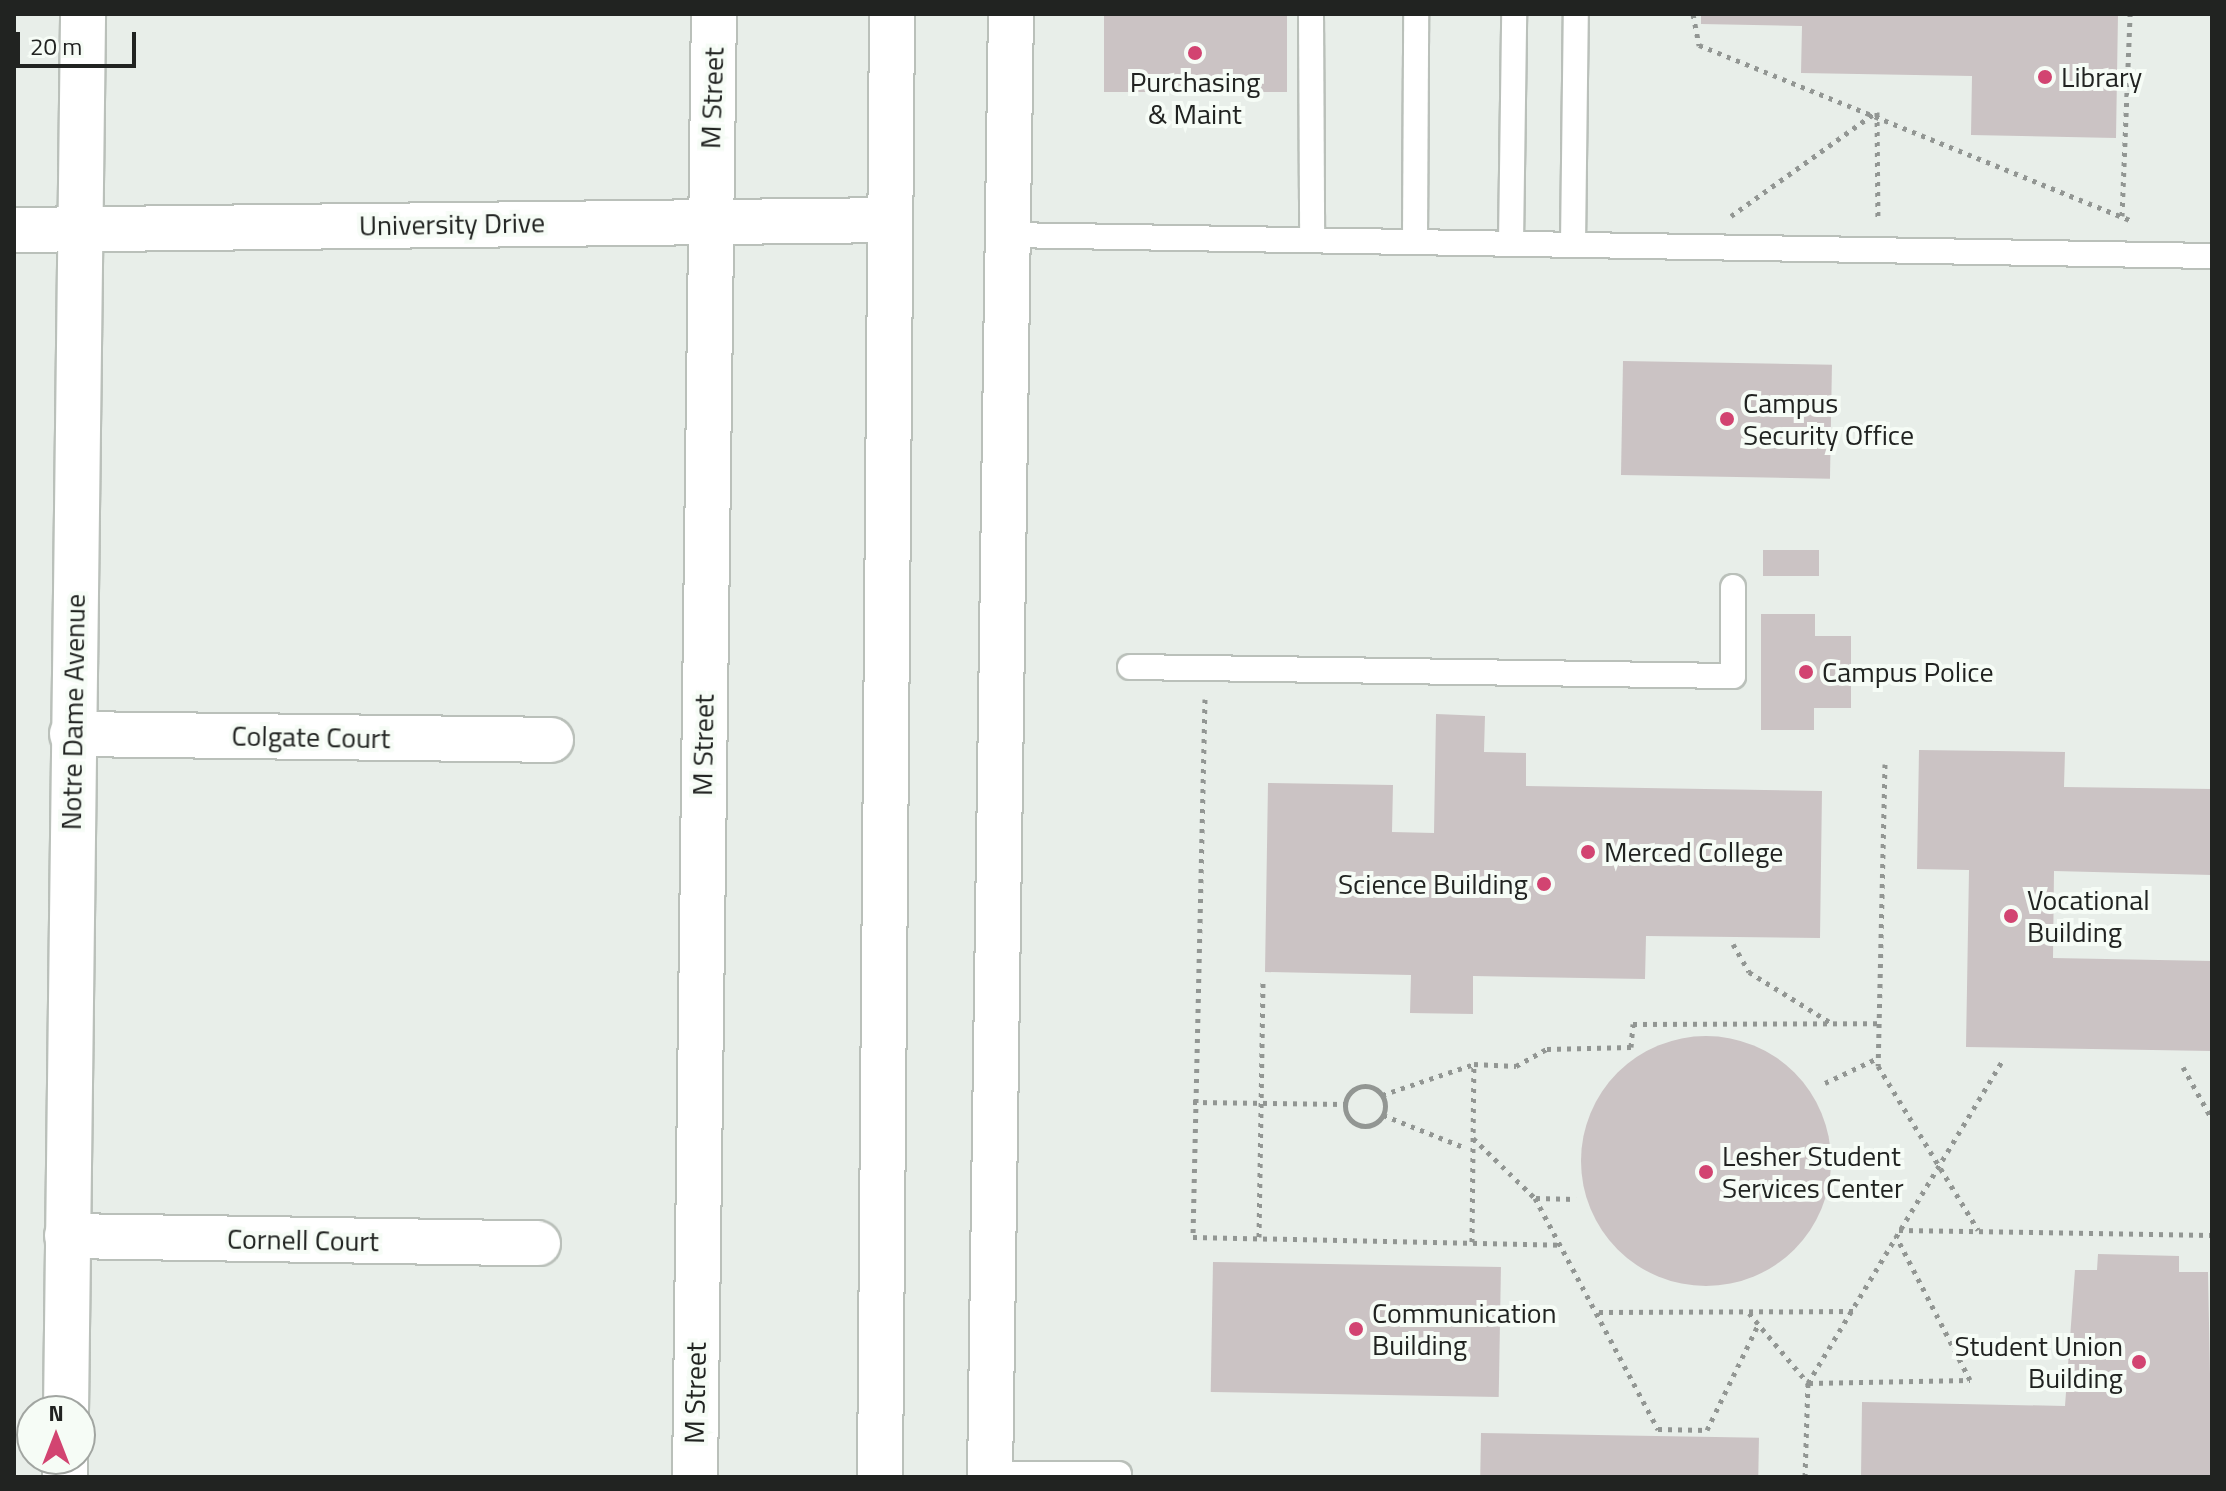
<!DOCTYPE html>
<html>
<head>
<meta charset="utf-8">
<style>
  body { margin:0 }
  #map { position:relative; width:2226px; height:1491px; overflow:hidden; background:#e8eee9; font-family:"Titillium Web",sans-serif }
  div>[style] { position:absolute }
  .building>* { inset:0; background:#cbc3c4; transform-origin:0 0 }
  .round { border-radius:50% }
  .path>* { height:5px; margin-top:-2.5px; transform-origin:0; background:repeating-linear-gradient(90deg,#929693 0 4px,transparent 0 10px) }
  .path>.ring { margin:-2.5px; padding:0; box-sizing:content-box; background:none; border:5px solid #929693; border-radius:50% }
  .roads { filter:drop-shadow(2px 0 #bac0ba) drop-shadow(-2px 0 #bac0ba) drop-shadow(0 2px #bac0ba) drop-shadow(0 -2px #bac0ba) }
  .lane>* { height:24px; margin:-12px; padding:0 12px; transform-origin:12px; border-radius:12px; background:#fff }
  .street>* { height:44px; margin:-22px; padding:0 22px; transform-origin:22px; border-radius:22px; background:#fff }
  .secondary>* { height:44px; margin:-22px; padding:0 22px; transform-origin:22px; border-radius:22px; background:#fff }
  .dots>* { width:22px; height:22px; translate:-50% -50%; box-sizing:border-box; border:4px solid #f6fcf6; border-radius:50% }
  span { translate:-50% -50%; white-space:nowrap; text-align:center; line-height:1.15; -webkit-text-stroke:8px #f6fcf6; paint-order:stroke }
  .poi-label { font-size:28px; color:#212321 }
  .left { translate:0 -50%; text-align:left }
  .right { translate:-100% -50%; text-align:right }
  .street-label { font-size:28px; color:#212321 }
  .frame { position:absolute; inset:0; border:16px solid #212321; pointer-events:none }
  .north { position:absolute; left:16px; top:1395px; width:80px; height:80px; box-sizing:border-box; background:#f6fcf6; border:2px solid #a1a5a1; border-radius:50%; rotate:0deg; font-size:22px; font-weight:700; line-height:32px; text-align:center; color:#212321 }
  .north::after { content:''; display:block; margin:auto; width:28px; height:36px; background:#d24471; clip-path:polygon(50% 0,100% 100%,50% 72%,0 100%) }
  .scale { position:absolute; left:16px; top:32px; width:120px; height:36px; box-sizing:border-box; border:4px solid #212321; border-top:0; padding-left:10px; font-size:24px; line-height:28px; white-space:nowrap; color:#212321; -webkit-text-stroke:6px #f6fcf6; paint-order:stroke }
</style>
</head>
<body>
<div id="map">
  <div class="building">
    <i style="left:1104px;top:14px;width:183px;height:78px"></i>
    <i style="clip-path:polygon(1701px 14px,2118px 14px,2116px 138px,1971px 135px,1972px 76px,1801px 73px,1802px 26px,1701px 24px)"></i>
    <i style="left:1623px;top:361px;width:209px;height:114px;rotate:1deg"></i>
    <i style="left:1763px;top:550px;width:56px;height:26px"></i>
    <i style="clip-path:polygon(1761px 614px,1815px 614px,1815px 636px,1851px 636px,1851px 708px,1814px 708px,1814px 730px,1761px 730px)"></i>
    <i style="clip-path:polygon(1436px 714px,1485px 716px,1484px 752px,1526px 753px,1526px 786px,1822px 791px,1820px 938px,1646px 936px,1645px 979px,1473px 976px,1473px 1014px,1410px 1013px,1411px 975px,1265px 972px,1268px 783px,1393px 785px,1392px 832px,1434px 833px)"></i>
    <i style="clip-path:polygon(1919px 750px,2065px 752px,2064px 787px,2212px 789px,2212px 875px,2054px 871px,2053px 958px,2212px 961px,2212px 1051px,1966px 1047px,1969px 870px,1917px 869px)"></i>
    <i class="round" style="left:1581px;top:1036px;width:250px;height:250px"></i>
    <i style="clip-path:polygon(2098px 1254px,2179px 1256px,2179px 1272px,2208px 1272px,2212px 1477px,1861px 1477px,1862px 1402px,2065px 1406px,2075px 1270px,2097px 1270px)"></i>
    <i style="left:1213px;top:1262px;width:288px;height:130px;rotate:1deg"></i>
    <i style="left:1481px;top:1433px;width:278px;height:44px;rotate:1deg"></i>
  </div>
  <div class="path">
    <i style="left:1693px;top:14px;width:32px;rotate:79deg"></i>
    <i style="left:1699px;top:45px;width:468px;rotate:22.1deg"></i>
    <i style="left:1877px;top:112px;width:106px;rotate:89.5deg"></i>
    <i style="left:1731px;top:216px;width:178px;rotate:-35.6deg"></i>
    <i style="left:2122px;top:216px;width:202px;rotate:-87.7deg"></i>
    <i style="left:1205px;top:699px;width:538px;rotate:91.28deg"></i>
    <i style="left:1193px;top:1237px;width:368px;rotate:1.2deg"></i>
    <i style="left:1885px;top:764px;width:302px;rotate:91.3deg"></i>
    <i style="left:1878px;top:1066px;width:192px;rotate:58.6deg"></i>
    <i style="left:1733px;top:944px;width:32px;rotate:60deg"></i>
    <i style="left:1749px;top:972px;width:99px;rotate:31.8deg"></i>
    <i style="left:2183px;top:1067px;width:60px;rotate:60.9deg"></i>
    <i style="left:1825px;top:1083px;width:59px;rotate:-25.3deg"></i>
    <i class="ring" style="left:1345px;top:1086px;width:35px;height:35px"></i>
    <i style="left:1382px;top:1095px;width:97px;rotate:-18.6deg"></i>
    <i style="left:1474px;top:1064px;width:42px;rotate:2.7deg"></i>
    <i style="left:1516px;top:1066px;width:35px;rotate:-29deg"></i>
    <i style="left:1547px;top:1049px;width:84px;rotate:-1.4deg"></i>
    <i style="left:1631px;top:1047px;width:23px;rotate:-85deg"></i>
    <i style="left:1633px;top:1024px;width:246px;rotate:-0.2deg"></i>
    <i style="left:1193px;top:1102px;width:151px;rotate:0.8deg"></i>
    <i style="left:1383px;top:1115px;width:89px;rotate:21.7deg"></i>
    <i style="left:1473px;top:1138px;width:86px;rotate:44.1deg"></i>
    <i style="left:1535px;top:1198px;width:262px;rotate:62deg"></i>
    <i style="left:1658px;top:1429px;width:49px;rotate:1.2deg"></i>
    <i style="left:1707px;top:1430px;width:117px;rotate:-64.1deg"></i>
    <i style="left:1536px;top:1198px;width:40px;rotate:1.4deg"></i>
    <i style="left:1899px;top:1230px;width:313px;rotate:0.9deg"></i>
    <i style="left:1259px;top:1237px;width:258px;rotate:-89.1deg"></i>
    <i style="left:1472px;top:1242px;width:178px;rotate:-89.4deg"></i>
    <i style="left:1599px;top:1312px;width:254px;rotate:-0.2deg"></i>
    <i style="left:1749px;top:1313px;width:92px;rotate:49.9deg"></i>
    <i style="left:1809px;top:1383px;width:161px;rotate:-1.1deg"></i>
    <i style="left:1970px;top:1380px;width:162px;rotate:-117.2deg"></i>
    <i style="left:1805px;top:1477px;width:94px;rotate:-88.2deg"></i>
    <i style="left:1808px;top:1383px;width:376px;rotate:-58.9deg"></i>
  </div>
  <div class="roads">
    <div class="lane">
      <i style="left:1311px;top:14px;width:226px;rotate:89.7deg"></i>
      <i style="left:1008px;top:235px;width:1204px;rotate:1deg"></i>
      <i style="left:1415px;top:241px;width:227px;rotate:-89.7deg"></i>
      <i style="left:1511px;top:243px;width:229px;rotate:-89.2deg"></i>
      <i style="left:1573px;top:244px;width:230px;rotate:-89.3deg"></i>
      <i style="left:1130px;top:667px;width:603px;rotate:0.86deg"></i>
      <i style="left:1733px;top:676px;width:89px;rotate:-90deg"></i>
      <i style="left:990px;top:1474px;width:129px"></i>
    </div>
    <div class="street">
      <i style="left:14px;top:230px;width:875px;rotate:-0.65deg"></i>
      <i style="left:72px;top:734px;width:479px;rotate:0.7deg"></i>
      <i style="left:67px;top:1236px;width:471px;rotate:0.9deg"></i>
      <i style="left:66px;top:1411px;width:1397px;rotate:-89.3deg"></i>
      <i style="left:65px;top:1477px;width:18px;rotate:-90deg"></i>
      <i style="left:990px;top:1477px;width:1463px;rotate:-89.18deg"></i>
    </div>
    <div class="secondary">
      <i style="left:695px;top:1477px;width:1463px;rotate:-89.26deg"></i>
      <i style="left:880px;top:1477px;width:1463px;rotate:-89.53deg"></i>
    </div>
  </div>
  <div class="dots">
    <i style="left:1195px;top:53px;background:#d24471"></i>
    <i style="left:2045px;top:77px;background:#d24471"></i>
    <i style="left:1727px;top:419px;background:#d24471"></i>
    <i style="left:1806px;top:672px;background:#d24471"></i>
    <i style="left:1588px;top:852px;background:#d24471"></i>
    <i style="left:1544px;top:884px;background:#d24471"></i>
    <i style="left:2011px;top:916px;background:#d24471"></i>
    <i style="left:1706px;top:1172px;background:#d24471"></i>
    <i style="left:1356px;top:1329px;background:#d24471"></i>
    <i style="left:2139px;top:1362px;background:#d24471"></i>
  </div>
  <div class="poi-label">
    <span class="left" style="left:2061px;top:77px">Library</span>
    <span style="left:1195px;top:98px">Purchasing<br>&amp; Maint</span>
    <span class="left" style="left:1743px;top:419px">Campus<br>Security Office</span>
    <span class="left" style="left:1822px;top:672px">Campus Police</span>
    <span class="left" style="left:1604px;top:852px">Merced College</span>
    <span class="right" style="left:1528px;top:884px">Science Building</span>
    <span class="left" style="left:2027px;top:916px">Vocational<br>Building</span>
    <span class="left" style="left:1722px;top:1172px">Lesher Student<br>Services Center</span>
    <span class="left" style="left:1372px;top:1329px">Communication<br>Building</span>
    <span class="right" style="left:2123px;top:1362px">Student Union<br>Building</span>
  </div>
  <div class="street-label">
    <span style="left:712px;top:98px;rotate:-88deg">M Street</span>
    <span style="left:452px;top:224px;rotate:-1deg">University Drive</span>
    <span style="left:73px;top:712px;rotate:-89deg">Notre Dame Avenue</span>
    <span style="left:311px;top:737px;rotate:1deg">Colgate Court</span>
    <span style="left:703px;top:745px;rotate:-89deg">M Street</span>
    <span style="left:303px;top:1240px;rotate:1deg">Cornell Court</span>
    <span style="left:695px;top:1393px;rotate:-89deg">M Street</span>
  </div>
  <div class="frame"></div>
  <div class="north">N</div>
  <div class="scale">20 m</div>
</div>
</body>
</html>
